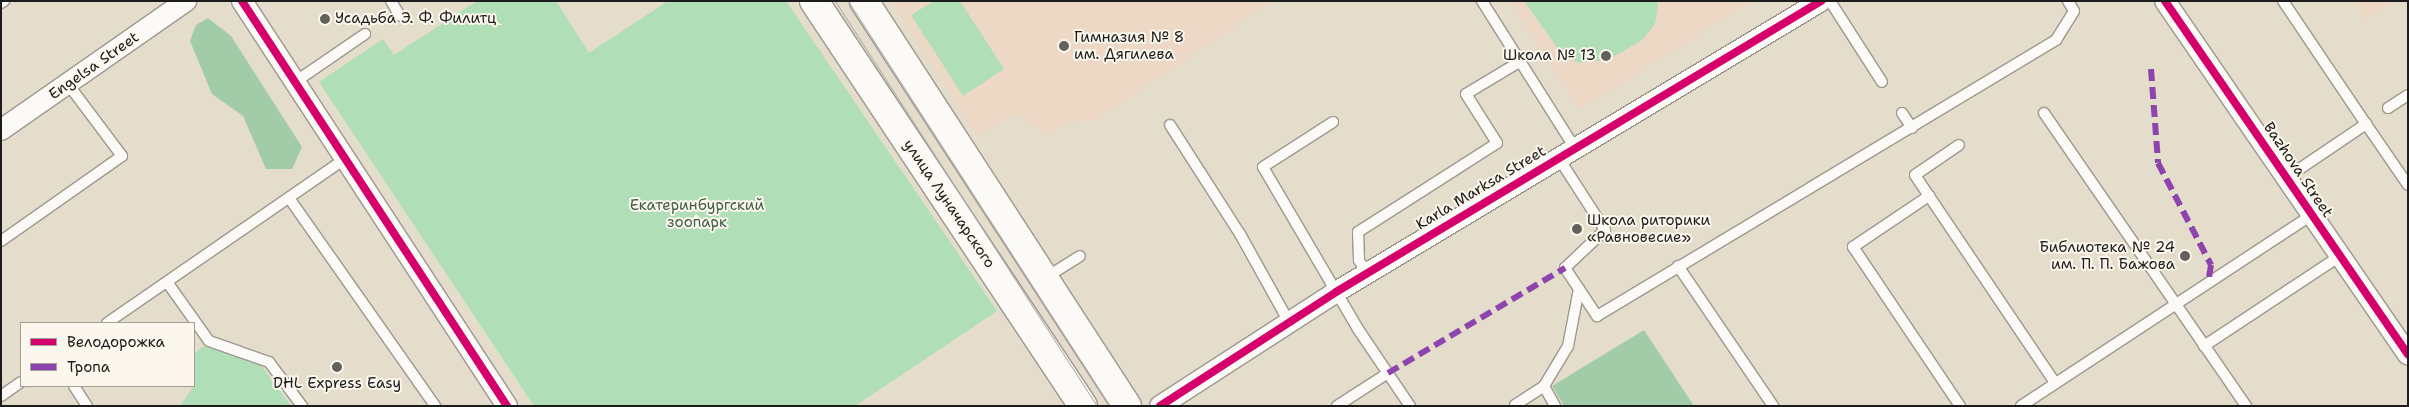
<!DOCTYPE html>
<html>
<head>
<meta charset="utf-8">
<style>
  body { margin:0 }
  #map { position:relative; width:2409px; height:407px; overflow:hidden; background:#e4ddcc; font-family:"Shantell Sans",sans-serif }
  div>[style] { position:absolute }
  .built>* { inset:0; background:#edd8c6 }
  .green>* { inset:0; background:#b0deb6 }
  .forest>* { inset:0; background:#a2cca8 }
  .roads { filter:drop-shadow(1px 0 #9c988e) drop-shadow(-1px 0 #9c988e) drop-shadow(0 1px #9c988e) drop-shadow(0 -1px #9c988e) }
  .lane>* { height:10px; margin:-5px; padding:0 5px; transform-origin:5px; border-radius:5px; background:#fbfaf7 }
  .street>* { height:20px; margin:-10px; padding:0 10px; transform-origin:10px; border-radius:10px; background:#fbfaf7 }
  .secondary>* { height:28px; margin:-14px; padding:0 14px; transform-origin:14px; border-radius:14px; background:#fbfaf7 }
  .tram>* { height:1px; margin:-0.5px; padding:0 0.5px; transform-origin:0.5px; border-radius:0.5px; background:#aeadaa }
  .quiet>* { height:6px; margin-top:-3px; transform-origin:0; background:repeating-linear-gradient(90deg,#8e44ad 0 12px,transparent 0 18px) }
  .cycleway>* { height:8px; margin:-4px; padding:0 4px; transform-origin:4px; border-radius:4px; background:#d6006c }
  .dots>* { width:14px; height:14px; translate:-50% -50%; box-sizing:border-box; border:2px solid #fbf7ec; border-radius:50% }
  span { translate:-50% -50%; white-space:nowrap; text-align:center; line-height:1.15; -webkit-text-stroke:4px #fbf7ec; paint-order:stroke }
  .poi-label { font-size:15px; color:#1c1c1c }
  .left { translate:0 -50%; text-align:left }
  .right { translate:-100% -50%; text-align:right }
  .street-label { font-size:15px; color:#1c1c1c }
  .park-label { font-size:15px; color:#41604c }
  .frame { position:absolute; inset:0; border:2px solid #1c1c1c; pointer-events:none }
  .legend { position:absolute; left:20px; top:322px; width:175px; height:65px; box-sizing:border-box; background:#fbf7ec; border:1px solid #a29f99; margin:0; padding:6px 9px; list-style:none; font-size:15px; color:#1c1c1c }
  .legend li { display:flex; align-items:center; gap:10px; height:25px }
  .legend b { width:25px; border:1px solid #a29f99 }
</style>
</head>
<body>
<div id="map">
  <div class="built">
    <i style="clip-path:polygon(891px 1px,1273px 1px,1097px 120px,1068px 123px,1048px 136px,1015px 113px,978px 136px)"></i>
    <i style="clip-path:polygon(1509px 1px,1753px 1px,1580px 110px)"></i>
    <i style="clip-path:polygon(2353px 1px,2395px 1px,2366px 21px)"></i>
  </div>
  <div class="green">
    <i style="clip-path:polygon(477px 1px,556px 1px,589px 53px,668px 1px,786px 1px,997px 311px,855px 406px,534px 406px,319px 82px,383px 39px,394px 55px)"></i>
    <i style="clip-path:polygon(934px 1px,960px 1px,1004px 69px,963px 96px,911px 15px)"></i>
    <i style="clip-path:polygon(1524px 1px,1657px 1px,1658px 5px,1655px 24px,1642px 40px,1608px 60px,1578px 63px,1558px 49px)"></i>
    <i style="clip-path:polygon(204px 346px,261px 365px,291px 406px,180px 406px,194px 386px,194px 354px)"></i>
  </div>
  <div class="forest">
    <i style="clip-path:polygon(208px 18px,231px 36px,302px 147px,292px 169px,266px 169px,243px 116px,212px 94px,190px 41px,196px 25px)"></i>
    <i style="clip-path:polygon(1644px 330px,1694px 406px,1564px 406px,1552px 386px)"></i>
  </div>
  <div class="roads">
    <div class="lane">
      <i style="left:391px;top:1px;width:17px;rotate:59deg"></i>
      <i style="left:1482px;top:1px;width:174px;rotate:57.7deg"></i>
      <i style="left:1830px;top:1px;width:96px;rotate:57.3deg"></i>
      <i style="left:2283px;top:1px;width:148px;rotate:56deg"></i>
      <i style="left:1px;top:3px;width:4px;rotate:-34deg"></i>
      <i style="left:295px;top:82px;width:85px;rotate:-34.4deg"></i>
      <i style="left:2388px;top:108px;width:24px;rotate:-33deg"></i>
      <i style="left:1902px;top:113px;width:18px;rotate:56deg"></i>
      <i style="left:2044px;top:113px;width:356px;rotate:55.4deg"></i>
      <i style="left:1333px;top:122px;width:83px;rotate:147.3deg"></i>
      <i style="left:1263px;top:167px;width:188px;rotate:59.6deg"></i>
      <i style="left:1358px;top:329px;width:93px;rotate:56deg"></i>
      <i style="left:1170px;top:125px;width:130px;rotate:57.3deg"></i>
      <i style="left:1240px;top:234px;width:101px;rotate:60.9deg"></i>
      <i style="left:1558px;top:157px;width:87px;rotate:57.2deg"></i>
      <i style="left:1605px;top:230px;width:55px;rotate:136.5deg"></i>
      <i style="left:1565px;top:268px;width:58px;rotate:56.3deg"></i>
      <i style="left:1597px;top:316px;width:536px;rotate:-31.02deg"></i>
      <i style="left:2056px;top:40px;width:34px;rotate:-58deg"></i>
      <i style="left:2074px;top:11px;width:12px;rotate:-121deg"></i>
      <i style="left:2286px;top:178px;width:97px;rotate:-34deg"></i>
      <i style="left:2366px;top:124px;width:74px;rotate:55.5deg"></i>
      <i style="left:1929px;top:196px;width:25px;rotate:-124deg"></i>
      <i style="left:1915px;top:175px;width:53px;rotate:-34.3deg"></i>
      <i style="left:289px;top:198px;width:254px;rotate:54.9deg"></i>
      <i style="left:1px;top:241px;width:148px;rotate:-35.1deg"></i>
      <i style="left:122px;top:156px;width:90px;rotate:-126.9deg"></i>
      <i style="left:1678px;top:266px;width:169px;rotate:55.8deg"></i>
      <i style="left:1367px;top:273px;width:15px;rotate:-122deg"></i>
      <i style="left:1359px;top:260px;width:28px;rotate:-92deg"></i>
      <i style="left:1358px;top:232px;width:165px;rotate:-32.6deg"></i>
      <i style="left:1497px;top:143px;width:58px;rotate:-122.3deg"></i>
      <i style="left:1466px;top:94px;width:64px;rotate:-31deg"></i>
      <i style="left:1045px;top:278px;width:41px;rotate:-32.2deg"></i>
      <i style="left:167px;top:282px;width:72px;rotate:54.6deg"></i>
      <i style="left:209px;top:341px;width:64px;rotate:19.3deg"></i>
      <i style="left:269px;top:362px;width:55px;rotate:53.1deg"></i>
      <i style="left:107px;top:323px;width:289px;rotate:-34.6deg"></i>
      <i style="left:2204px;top:346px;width:163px;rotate:-33.5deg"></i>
      <i style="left:74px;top:386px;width:24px;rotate:57deg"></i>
      <i style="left:1px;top:396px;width:24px;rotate:-35deg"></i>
      <i style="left:1515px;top:405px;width:35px;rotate:-33deg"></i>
      <i style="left:1337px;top:406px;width:61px;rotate:-32.9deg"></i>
      <i style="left:1555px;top:406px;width:23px;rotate:-119deg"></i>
      <i style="left:1544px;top:386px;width:47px;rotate:-59deg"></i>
      <i style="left:1568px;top:346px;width:58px;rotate:-79.1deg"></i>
      <i style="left:1960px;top:406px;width:192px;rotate:-123.9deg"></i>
      <i style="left:1853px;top:247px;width:92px;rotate:-33.9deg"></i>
      <i style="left:1929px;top:196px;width:225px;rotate:56deg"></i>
      <i style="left:2021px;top:406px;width:348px;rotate:-33.3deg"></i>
    </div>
    <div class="street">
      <i style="left:242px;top:1px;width:484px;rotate:56.8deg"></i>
      <i style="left:2165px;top:1px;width:429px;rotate:55.5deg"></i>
      <i style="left:1px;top:130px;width:226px;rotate:-34.9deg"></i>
      <i style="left:1160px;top:406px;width:210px;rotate:-32.9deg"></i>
      <i style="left:1336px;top:292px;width:566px;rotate:-30.96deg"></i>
    </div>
    <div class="secondary">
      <i style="left:814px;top:1px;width:486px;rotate:56.4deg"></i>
      <i style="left:864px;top:1px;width:483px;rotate:57deg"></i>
    </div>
  </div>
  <div class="tram">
    <i style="left:835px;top:1px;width:482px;rotate:57.1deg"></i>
    <i style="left:848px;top:1px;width:482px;rotate:57.1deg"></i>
  </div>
  <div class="quiet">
    <i style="left:2151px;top:69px;width:94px;rotate:85.7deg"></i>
    <i style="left:2158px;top:163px;width:115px;rotate:62.5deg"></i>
    <i style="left:2211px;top:265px;width:18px;rotate:99deg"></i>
    <i style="left:1388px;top:373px;width:206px;rotate:-30.7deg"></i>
  </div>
  <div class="cycleway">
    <i style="left:242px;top:1px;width:484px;rotate:56.8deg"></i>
    <i style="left:2165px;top:1px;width:429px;rotate:55.5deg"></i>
    <i style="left:1160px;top:406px;width:210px;rotate:-32.9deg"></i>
    <i style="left:1336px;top:292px;width:566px;rotate:-30.96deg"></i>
  </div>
  <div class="dots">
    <i style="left:325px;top:19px;background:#62605a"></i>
    <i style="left:1064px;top:46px;background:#62605a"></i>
    <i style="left:1606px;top:56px;background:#62605a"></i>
    <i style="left:1577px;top:229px;background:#62605a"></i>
    <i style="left:2185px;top:256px;background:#62605a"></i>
    <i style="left:337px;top:367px;background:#62605a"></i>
  </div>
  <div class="poi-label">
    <span class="left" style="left:335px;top:19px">Усадьба Э. Ф. Филитц</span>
    <span class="left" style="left:1074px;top:46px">Гимназия № 8<br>им. Дягилева</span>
    <span class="right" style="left:1596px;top:56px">Школа № 13</span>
    <span class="left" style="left:1587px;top:229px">Школа риторики<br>«Равновесие»</span>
    <span class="right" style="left:2175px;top:256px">Библиотека № 24<br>им. П. П. Бажова</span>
    <span style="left:337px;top:384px">DHL Express Easy</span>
  </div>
  <div class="street-label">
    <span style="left:94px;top:66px;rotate:-35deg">Engelsa Street</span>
    <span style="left:2298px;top:170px;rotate:56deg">Bazhova Street</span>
    <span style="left:1481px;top:188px;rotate:-31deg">Karla Marksa Street</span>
    <span style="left:949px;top:204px;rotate:56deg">улица Луначарского</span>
  </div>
  <div class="park-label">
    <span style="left:697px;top:214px">Екатеринбургский<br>зоопарк</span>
  </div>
  <div class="frame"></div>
  <ul class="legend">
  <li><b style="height:6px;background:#d6006c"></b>Велодорожка</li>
  <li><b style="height:6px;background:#8e44ad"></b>Тропа</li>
  </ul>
</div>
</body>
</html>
